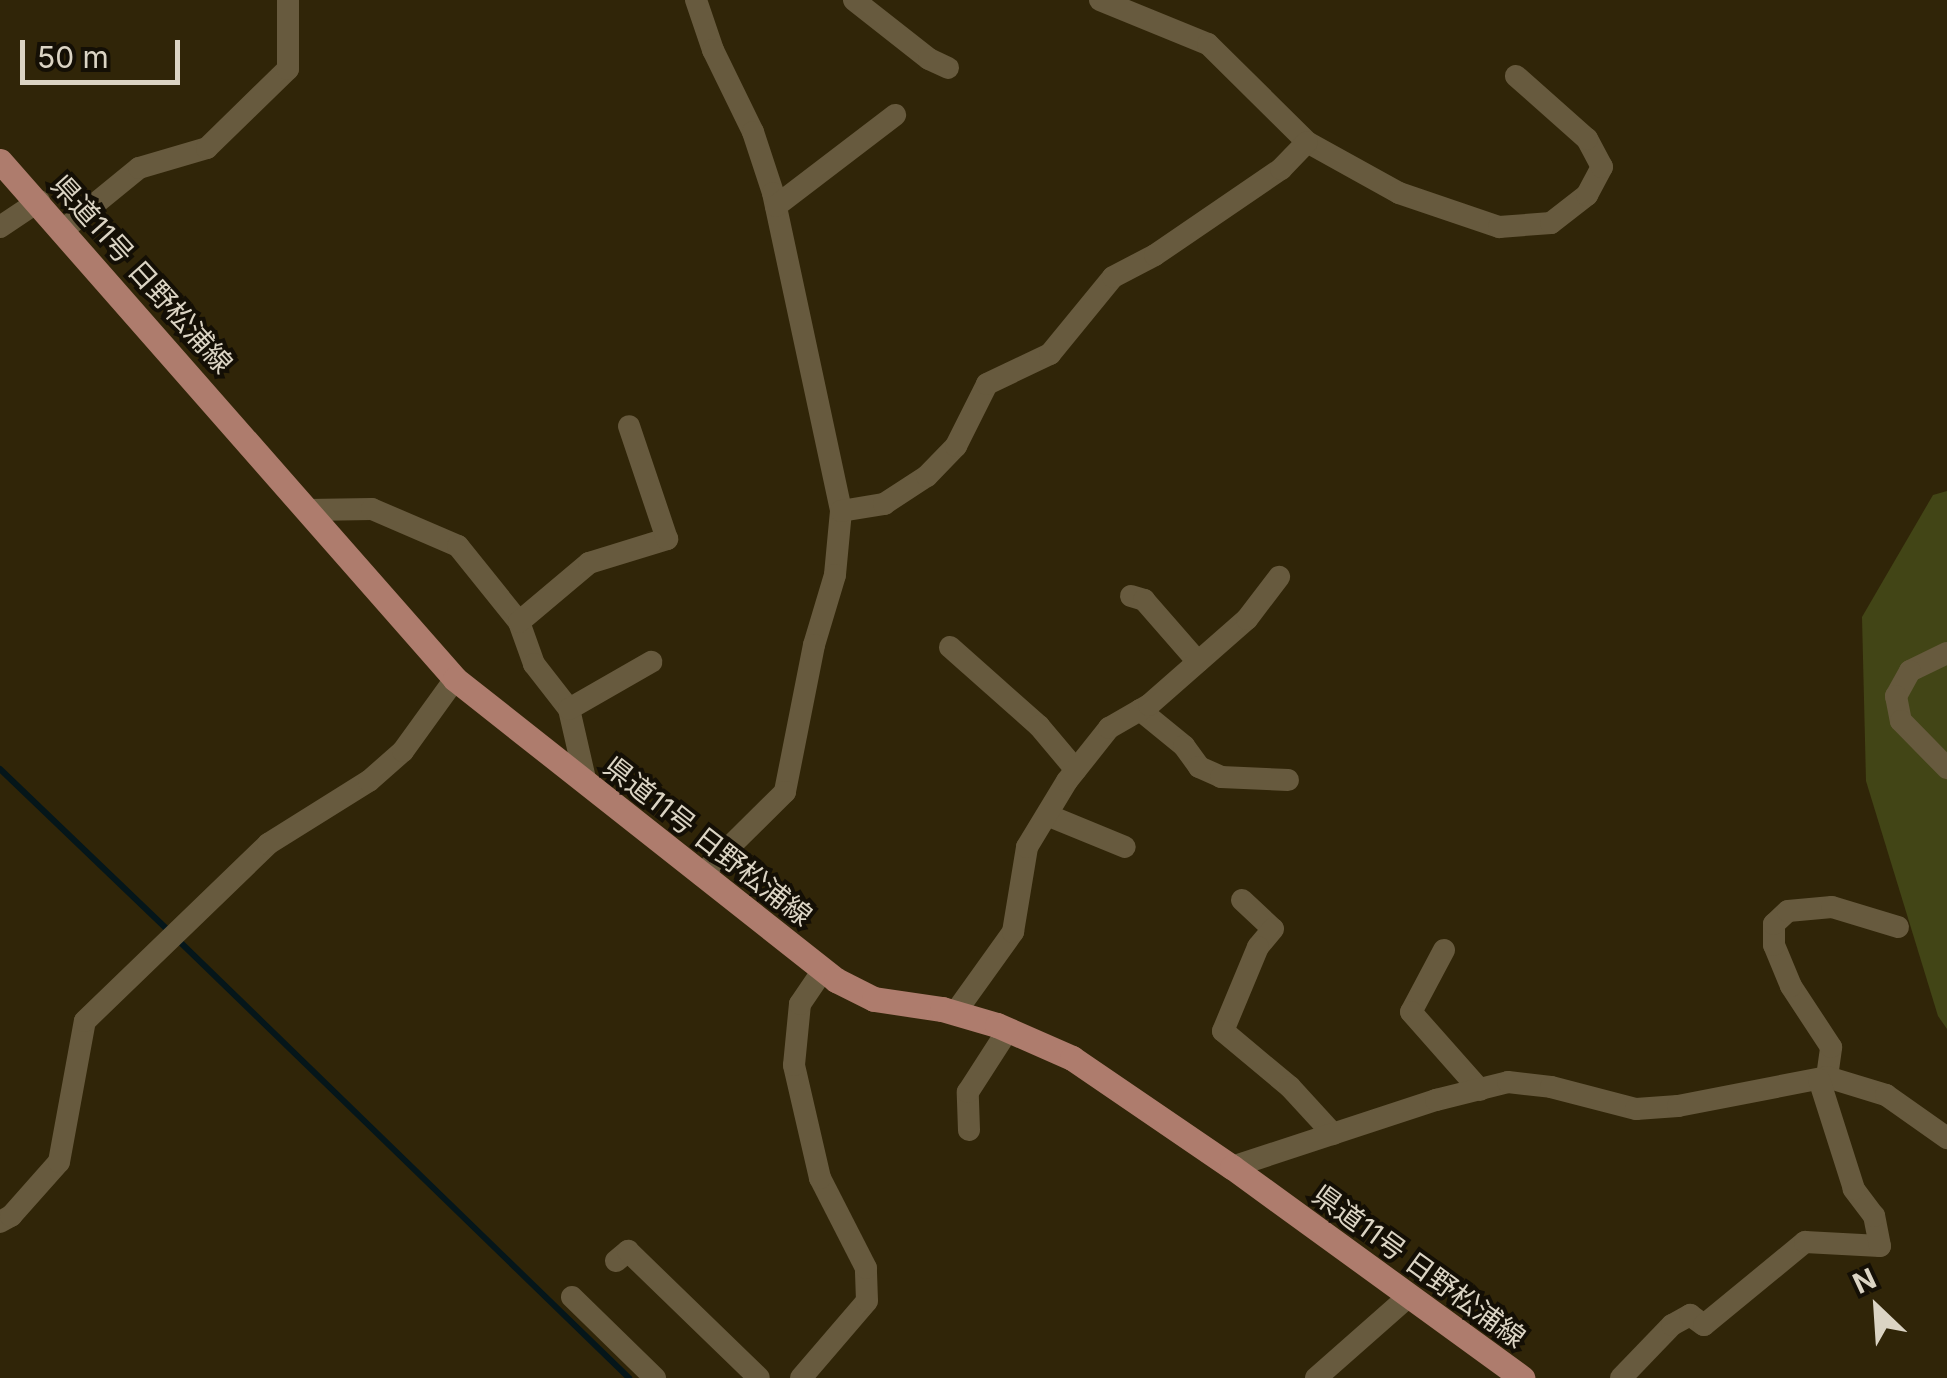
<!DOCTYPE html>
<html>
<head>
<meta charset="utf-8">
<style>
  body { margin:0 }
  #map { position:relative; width:1947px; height:1378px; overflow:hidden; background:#302508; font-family:Inter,"Noto Sans JP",sans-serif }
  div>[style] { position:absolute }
  .green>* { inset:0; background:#424516 }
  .stream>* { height:6px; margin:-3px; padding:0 3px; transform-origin:3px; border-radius:3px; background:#05161a }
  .street>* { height:22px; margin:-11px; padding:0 11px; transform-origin:11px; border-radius:11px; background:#675a3e }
  .primary>* { height:25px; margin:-12.5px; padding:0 12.5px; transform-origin:12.5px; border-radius:12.5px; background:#ae7c6d }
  span { translate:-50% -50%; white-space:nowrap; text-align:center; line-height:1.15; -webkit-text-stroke:8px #140f05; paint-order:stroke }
  .street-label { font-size:28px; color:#dbd4c4 }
  .north { position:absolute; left:1827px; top:1258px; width:100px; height:100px; -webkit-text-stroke:8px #140f05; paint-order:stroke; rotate:335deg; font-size:28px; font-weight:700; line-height:40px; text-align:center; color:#dbd4c4 }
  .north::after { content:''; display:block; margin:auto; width:35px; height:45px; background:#dbd4c4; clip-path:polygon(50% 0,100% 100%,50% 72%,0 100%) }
  .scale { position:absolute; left:20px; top:40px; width:160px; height:45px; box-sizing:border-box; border:5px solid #dbd4c4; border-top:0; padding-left:12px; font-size:30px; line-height:35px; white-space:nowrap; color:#dbd4c4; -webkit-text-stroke:8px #140f05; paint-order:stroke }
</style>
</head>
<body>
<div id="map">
  <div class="green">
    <i style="clip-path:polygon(1947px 491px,1947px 1029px,1938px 1016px,1866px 781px,1862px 617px,1933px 495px)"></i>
  </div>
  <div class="stream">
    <i style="left:0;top:769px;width:234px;rotate:43.8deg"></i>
    <i style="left:178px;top:940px;width:629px;rotate:44.16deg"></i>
  </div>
  <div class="street">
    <i style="left:696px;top:0;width:53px;rotate:71.2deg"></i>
    <i style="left:713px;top:50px;width:91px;rotate:64deg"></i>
    <i style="left:753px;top:132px;width:64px;rotate:71.8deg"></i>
    <i style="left:773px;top:193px;width:325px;rotate:77.9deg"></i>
    <i style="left:841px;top:511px;width:64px;rotate:95.4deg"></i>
    <i style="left:835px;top:575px;width:73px;rotate:106.7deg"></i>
    <i style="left:814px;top:645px;width:150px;rotate:101.2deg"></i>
    <i style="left:785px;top:792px;width:118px;rotate:135.3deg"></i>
    <i style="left:854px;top:0;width:95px;rotate:38.2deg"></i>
    <i style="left:929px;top:59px;width:21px;rotate:25deg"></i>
    <i style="left:1100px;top:0;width:117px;rotate:22.2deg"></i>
    <i style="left:1208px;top:44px;width:139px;rotate:44.7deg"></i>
    <i style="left:1307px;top:142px;width:105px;rotate:29deg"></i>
    <i style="left:1399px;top:193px;width:106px;rotate:18.8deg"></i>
    <i style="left:1499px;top:227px;width:52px;rotate:-4.4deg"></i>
    <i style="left:1551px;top:223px;width:46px;rotate:-37.9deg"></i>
    <i style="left:1587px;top:195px;width:32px;rotate:-62deg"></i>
    <i style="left:1602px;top:167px;width:32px;rotate:-118deg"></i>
    <i style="left:1587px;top:139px;width:95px;rotate:-138.4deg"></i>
    <i style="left:776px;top:206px;width:150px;rotate:-37.4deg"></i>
    <i style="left:0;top:227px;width:47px;rotate:-33.7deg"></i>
    <i style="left:63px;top:230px;width:98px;rotate:-39.2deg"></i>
    <i style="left:139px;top:168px;width:71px;rotate:-16.4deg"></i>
    <i style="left:207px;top:148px;width:113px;rotate:-44.3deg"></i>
    <i style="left:288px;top:69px;width:69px;rotate:-90deg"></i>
    <i style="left:308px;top:510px;width:64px;rotate:-0.9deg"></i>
    <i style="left:372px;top:509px;width:94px;rotate:23.3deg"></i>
    <i style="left:458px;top:546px;width:97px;rotate:51.2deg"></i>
    <i style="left:519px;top:622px;width:45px;rotate:70.3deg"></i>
    <i style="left:534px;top:664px;width:57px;rotate:52.1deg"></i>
    <i style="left:569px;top:709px;width:76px;rotate:77.1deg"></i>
    <i style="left:841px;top:511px;width:44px;rotate:-9.2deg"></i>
    <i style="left:884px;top:504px;width:51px;rotate:-33.1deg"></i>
    <i style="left:927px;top:476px;width:42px;rotate:-46deg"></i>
    <i style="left:956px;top:446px;width:69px;rotate:-63.4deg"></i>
    <i style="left:987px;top:384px;width:70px;rotate:-25.5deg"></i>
    <i style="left:1050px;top:354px;width:99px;rotate:-50.7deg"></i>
    <i style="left:1113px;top:277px;width:47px;rotate:-27.6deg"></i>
    <i style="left:1155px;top:255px;width:153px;rotate:-34.3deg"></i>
    <i style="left:1281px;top:169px;width:37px;rotate:-46deg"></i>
    <i style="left:1131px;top:596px;width:14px;rotate:17deg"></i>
    <i style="left:1144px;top:600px;width:82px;rotate:48.9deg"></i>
    <i style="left:519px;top:622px;width:92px;rotate:-40.1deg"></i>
    <i style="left:589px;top:563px;width:82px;rotate:-17.1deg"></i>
    <i style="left:667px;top:539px;width:119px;rotate:-108.6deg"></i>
    <i style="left:950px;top:647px;width:119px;rotate:41.6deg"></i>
    <i style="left:1039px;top:726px;width:57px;rotate:49.9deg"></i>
    <i style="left:1947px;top:653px;width:41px;rotate:154.1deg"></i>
    <i style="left:1910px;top:671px;width:29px;rotate:119deg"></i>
    <i style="left:1896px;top:696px;width:25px;rotate:79deg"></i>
    <i style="left:1901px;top:721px;width:66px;rotate:45.6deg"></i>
    <i style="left:569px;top:709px;width:95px;rotate:-29.8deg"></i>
    <i style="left:1140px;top:710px;width:57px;rotate:39.3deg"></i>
    <i style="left:1184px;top:746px;width:26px;rotate:54deg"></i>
    <i style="left:1199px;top:767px;width:24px;rotate:24deg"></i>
    <i style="left:1221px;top:777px;width:67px;rotate:2.6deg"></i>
    <i style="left:1047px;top:815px;width:84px;rotate:22.3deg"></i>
    <i style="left:1242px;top:900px;width:42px;rotate:43.1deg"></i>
    <i style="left:1273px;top:929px;width:23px;rotate:130deg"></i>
    <i style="left:1258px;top:947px;width:91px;rotate:112.6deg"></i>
    <i style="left:1223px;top:1031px;width:87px;rotate:39.9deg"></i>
    <i style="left:1290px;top:1087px;width:64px;rotate:47.5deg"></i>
    <i style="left:1444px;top:950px;width:70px;rotate:118deg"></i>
    <i style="left:1411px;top:1012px;width:104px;rotate:48.5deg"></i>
    <i style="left:955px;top:1013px;width:100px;rotate:-54.4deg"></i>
    <i style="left:1013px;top:932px;width:86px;rotate:-80.6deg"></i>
    <i style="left:1027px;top:847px;width:77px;rotate:-58.8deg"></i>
    <i style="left:1067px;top:781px;width:68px;rotate:-51.6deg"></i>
    <i style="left:1109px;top:728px;width:46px;rotate:-29.9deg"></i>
    <i style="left:1149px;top:705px;width:130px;rotate:-41.3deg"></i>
    <i style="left:1247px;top:619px;width:53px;rotate:-52.7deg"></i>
    <i style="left:1827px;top:1077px;width:30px;rotate:-82deg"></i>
    <i style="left:1831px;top:1047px;width:73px;rotate:-123.3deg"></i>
    <i style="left:1791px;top:986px;width:44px;rotate:-112.5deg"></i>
    <i style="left:1774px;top:945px;width:21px;rotate:-90deg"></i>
    <i style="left:1774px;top:924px;width:19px;rotate:-43deg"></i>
    <i style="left:1788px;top:911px;width:44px;rotate:-5.2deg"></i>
    <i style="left:1832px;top:907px;width:69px;rotate:16.9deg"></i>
    <i style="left:969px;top:1130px;width:38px;rotate:-92deg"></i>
    <i style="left:968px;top:1092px;width:74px;rotate:-57.2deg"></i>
    <i style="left:1232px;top:1167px;width:215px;rotate:-18.2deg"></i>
    <i style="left:1436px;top:1100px;width:74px;rotate:-14deg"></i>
    <i style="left:1508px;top:1082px;width:43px;rotate:6.6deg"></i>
    <i style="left:1551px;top:1087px;width:88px;rotate:14.5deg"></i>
    <i style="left:1636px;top:1109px;width:42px;rotate:-4.1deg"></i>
    <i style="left:1678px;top:1106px;width:152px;rotate:-11deg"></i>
    <i style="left:1827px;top:1077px;width:62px;rotate:17deg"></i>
    <i style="left:1886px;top:1095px;width:75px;rotate:35.2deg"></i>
    <i style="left:0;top:1222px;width:13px;rotate:-29deg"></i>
    <i style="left:11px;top:1216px;width:72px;rotate:-48.4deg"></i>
    <i style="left:59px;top:1162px;width:143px;rotate:-79.6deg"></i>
    <i style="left:85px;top:1021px;width:255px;rotate:-44deg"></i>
    <i style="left:268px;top:844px;width:119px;rotate:-32deg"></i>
    <i style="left:369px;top:781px;width:45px;rotate:-41.4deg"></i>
    <i style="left:403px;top:751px;width:89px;rotate:-54.2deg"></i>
    <i style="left:616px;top:1261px;width:16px;rotate:-40deg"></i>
    <i style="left:628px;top:1251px;width:182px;rotate:44.1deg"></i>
    <i style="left:572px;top:1297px;width:116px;rotate:44.3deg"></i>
    <i style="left:801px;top:1378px;width:101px;rotate:-49.4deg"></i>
    <i style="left:867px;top:1301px;width:33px;rotate:-92deg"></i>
    <i style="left:866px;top:1268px;width:101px;rotate:-117.1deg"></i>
    <i style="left:820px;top:1178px;width:116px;rotate:-103deg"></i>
    <i style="left:794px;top:1065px;width:61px;rotate:-84.4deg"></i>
    <i style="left:800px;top:1004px;width:41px;rotate:-55.9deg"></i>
    <i style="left:1316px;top:1378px;width:124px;rotate:-41.4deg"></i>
    <i style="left:1621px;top:1378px;width:74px;rotate:-46.1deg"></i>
    <i style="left:1672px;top:1325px;width:21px;rotate:-29deg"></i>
    <i style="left:1690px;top:1315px;width:17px;rotate:36deg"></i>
    <i style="left:1704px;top:1325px;width:131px;rotate:-39.4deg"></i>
    <i style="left:1805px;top:1242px;width:75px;rotate:3.1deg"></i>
    <i style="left:1880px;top:1246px;width:31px;rotate:-101deg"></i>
    <i style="left:1874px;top:1216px;width:34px;rotate:-127deg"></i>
    <i style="left:1854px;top:1189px;width:115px;rotate:-107.7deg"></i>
  </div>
  <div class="primary">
    <i style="left:0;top:161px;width:689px;rotate:48.7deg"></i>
    <i style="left:455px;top:679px;width:486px;rotate:38.3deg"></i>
    <i style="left:836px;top:980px;width:42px;rotate:26.6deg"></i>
    <i style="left:874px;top:999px;width:69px;rotate:8.4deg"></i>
    <i style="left:942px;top:1009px;width:57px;rotate:16.2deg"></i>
    <i style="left:997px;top:1025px;width:82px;rotate:23.7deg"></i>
    <i style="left:1072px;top:1058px;width:194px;rotate:34.3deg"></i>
    <i style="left:1232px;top:1167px;width:359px;rotate:36deg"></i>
  </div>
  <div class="street-label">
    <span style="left:142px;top:274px;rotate:48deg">県道11号 日野松浦線</span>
    <span style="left:708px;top:841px;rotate:38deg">県道11号 日野松浦線</span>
    <span style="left:1419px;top:1266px;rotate:36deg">県道11号 日野松浦線</span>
  </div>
  <div class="north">N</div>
  <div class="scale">50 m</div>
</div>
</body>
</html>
